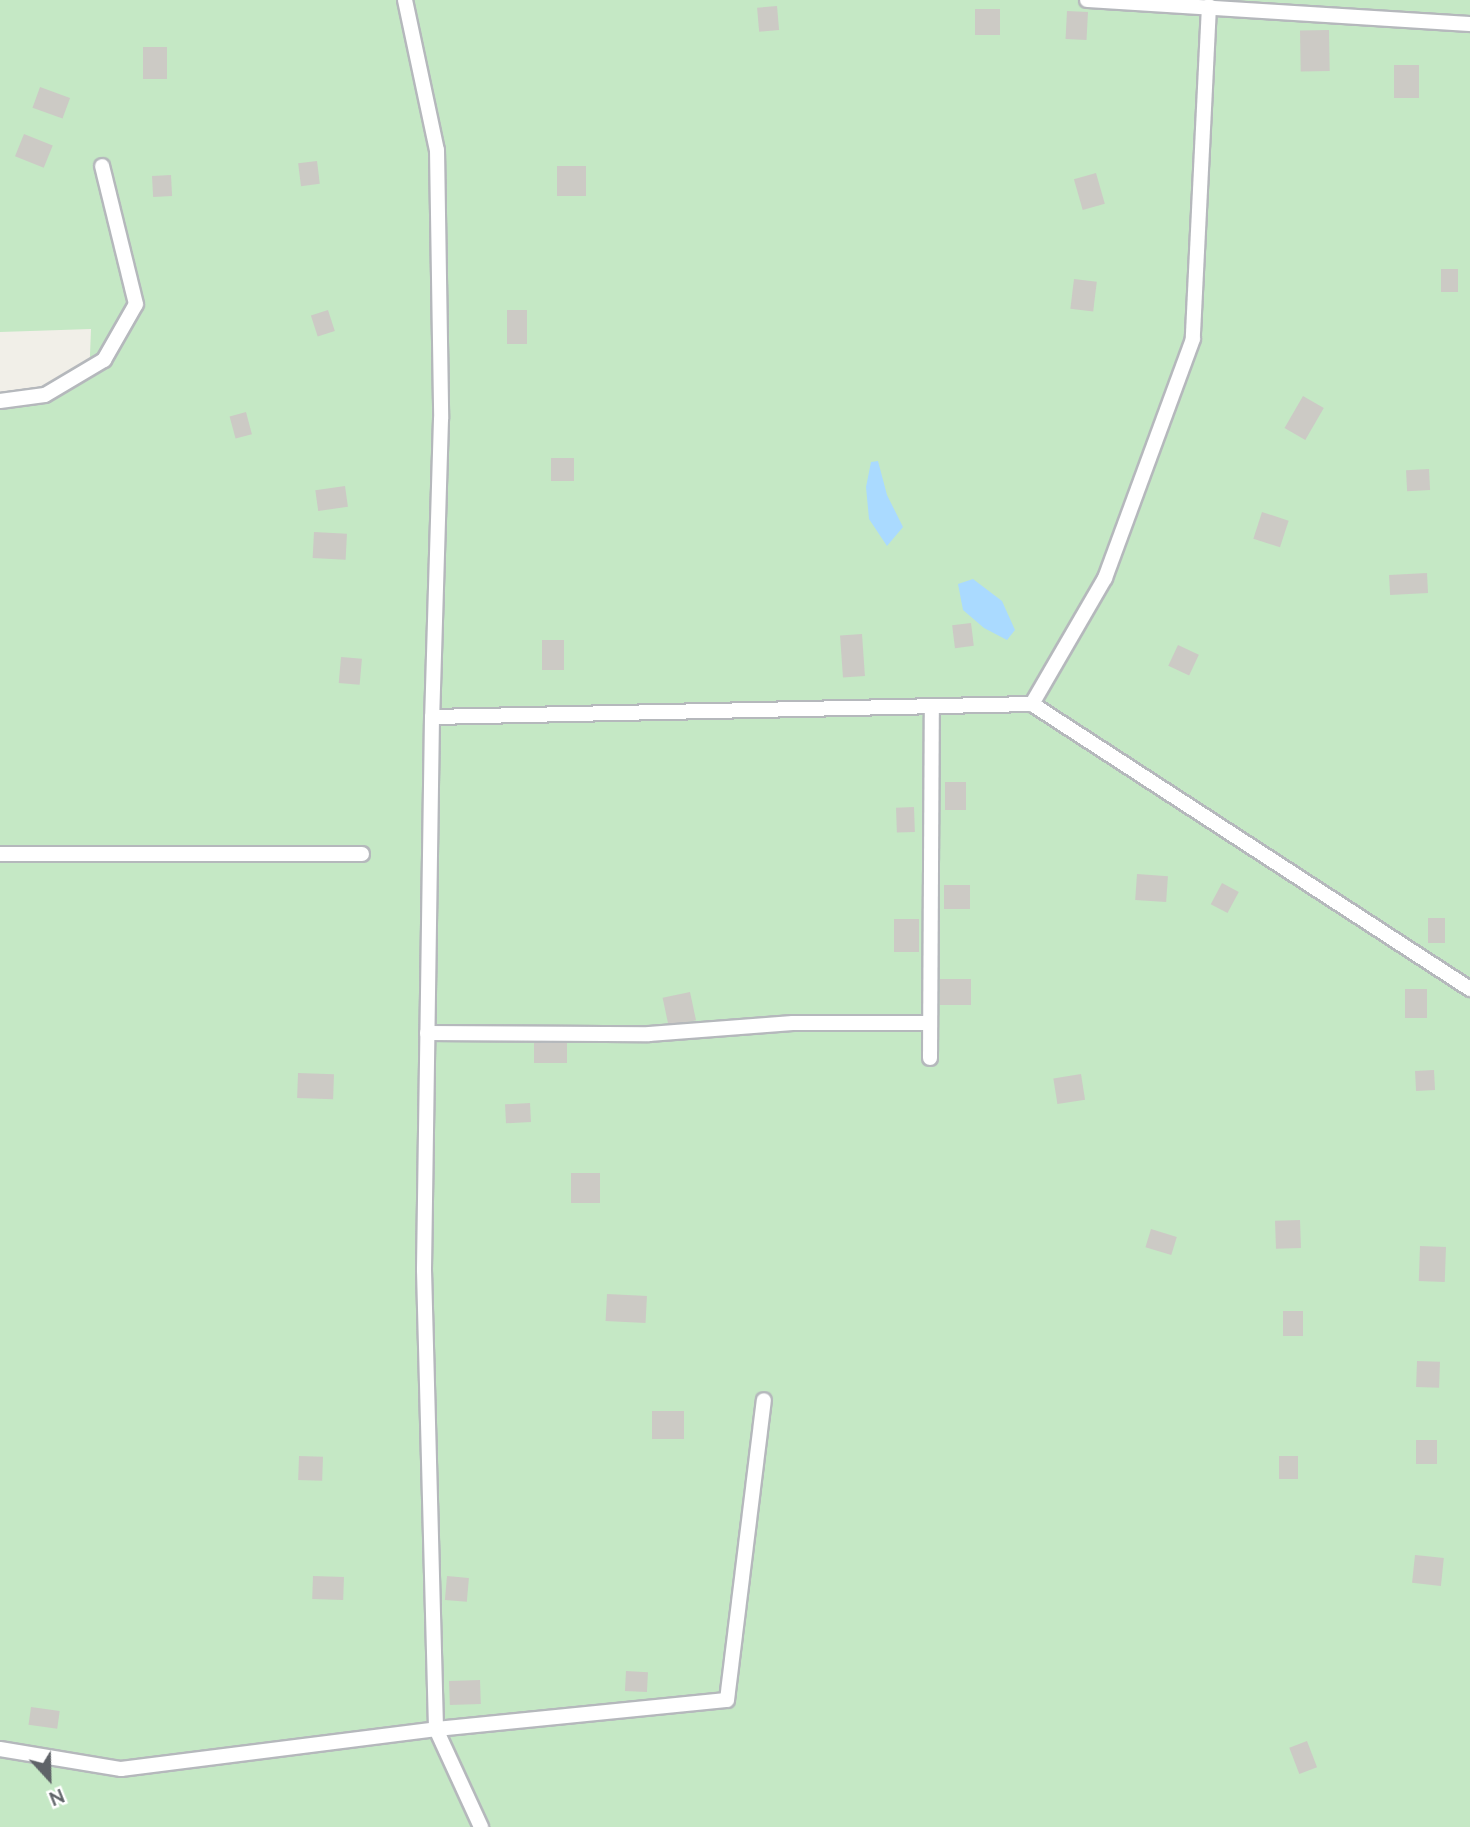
<!DOCTYPE html>
<html>
<head>
<meta charset="utf-8">
<style>
  body { margin:0 }
  #map { position:relative; width:1470px; height:1827px; overflow:hidden; background:#f1efe8; font-family:Mulish,sans-serif }
  div>[style] { position:absolute }
  .green>* { inset:0; background:#c5e8c5 }
  .water>* { inset:0; background:#aadaff }
  .building>* { inset:0; background:#cccac5; transform-origin:0 0 }
  .roads { filter:drop-shadow(2px 0 #b5b8bc) drop-shadow(-2px 0 #b5b8bc) drop-shadow(0 2px #b5b8bc) drop-shadow(0 -2px #b5b8bc) }
  .lane>* { height:14px; margin:-7px; padding:0 7px; transform-origin:7px; border-radius:7px; background:#fff }
  span { translate:-50% -50%; white-space:nowrap; text-align:center; line-height:1.15; -webkit-text-stroke:6px #fff; paint-order:stroke }
  .north { position:absolute; left:14px; top:1743px; width:70px; height:70px; -webkit-text-stroke:5px #fff; paint-order:stroke; rotate:158deg; font-size:19px; font-weight:700; line-height:28px; text-align:center; color:#5f6368 }
  .north::after { content:''; display:block; margin:auto; width:24px; height:32px; background:#5f6368; clip-path:polygon(50% 0,100% 100%,50% 72%,0 100%) }
</style>
</head>
<body>
<div id="map">
  <div class="green">
    <i style="clip-path:polygon(0 0,1470px 0,1470px 1827px,0 1827px,0 393px,89px 380px,91px 329px,0 332px)"></i>
  </div>
  <div class="water">
    <i style="clip-path:polygon(878px 461px,887px 495px,903px 527px,887px 546px,869px 519px,866px 487px,871px 462px)"></i>
    <i style="clip-path:polygon(973px 579px,1002px 601px,1015px 630px,1007px 640px,984px 628px,963px 610px,958px 584px)"></i>
  </div>
  <div class="building">
    <i style="left:777px;top:6px;width:24px;height:20px;rotate:85deg"></i>
    <i style="left:975px;top:9px;width:25px;height:26px"></i>
    <i style="left:1067px;top:11px;width:21px;height:28px;rotate:3deg"></i>
    <i style="left:1329px;top:30px;width:41px;height:29px;rotate:89deg"></i>
    <i style="left:143px;top:47px;width:24px;height:32px"></i>
    <i style="left:1394px;top:65px;width:25px;height:33px"></i>
    <i style="left:40px;top:87px;width:32px;height:22px;rotate:20deg"></i>
    <i style="left:24px;top:134px;width:31px;height:24px;rotate:22deg"></i>
    <i style="left:317px;top:161px;width:23px;height:19px;rotate:83deg"></i>
    <i style="left:586px;top:166px;width:30px;height:29px;rotate:90deg"></i>
    <i style="left:1096px;top:173px;width:32px;height:23px;rotate:74deg"></i>
    <i style="left:171px;top:175px;width:21px;height:19px;rotate:87deg"></i>
    <i style="left:1441px;top:269px;width:17px;height:23px"></i>
    <i style="left:1074px;top:279px;width:23px;height:30px;rotate:7deg"></i>
    <i style="left:328px;top:310px;width:22px;height:18px;rotate:72deg"></i>
    <i style="left:507px;top:310px;width:20px;height:34px"></i>
    <i style="left:1303px;top:396px;width:24px;height:37px;rotate:30deg"></i>
    <i style="left:246px;top:412px;width:23px;height:17px;rotate:75deg"></i>
    <i style="left:551px;top:458px;width:23px;height:23px"></i>
    <i style="left:1429px;top:469px;width:21px;height:23px;rotate:87deg"></i>
    <i style="left:345px;top:486px;width:21px;height:30px;rotate:82deg"></i>
    <i style="left:1262px;top:512px;width:28px;height:28px;rotate:18deg"></i>
    <i style="left:314px;top:532px;width:33px;height:26px;rotate:3deg"></i>
    <i style="left:1427px;top:573px;width:20px;height:38px;rotate:87deg"></i>
    <i style="left:971px;top:623px;width:23px;height:19px;rotate:83deg"></i>
    <i style="left:862px;top:634px;width:42px;height:22px;rotate:86deg"></i>
    <i style="left:542px;top:640px;width:22px;height:30px"></i>
    <i style="left:1178px;top:645px;width:23px;height:23px;rotate:25deg"></i>
    <i style="left:341px;top:657px;width:21px;height:26px;rotate:5deg"></i>
    <i style="left:945px;top:782px;width:21px;height:28px"></i>
    <i style="left:914px;top:807px;width:25px;height:18px;rotate:88deg"></i>
    <i style="left:1137px;top:874px;width:31px;height:26px;rotate:4deg"></i>
    <i style="left:1222px;top:883px;width:19px;height:24px;rotate:28deg"></i>
    <i style="left:944px;top:885px;width:26px;height:24px"></i>
    <i style="left:1428px;top:918px;width:17px;height:25px"></i>
    <i style="left:894px;top:919px;width:25px;height:33px"></i>
    <i style="left:940px;top:979px;width:31px;height:26px"></i>
    <i style="left:1405px;top:989px;width:22px;height:29px"></i>
    <i style="left:690px;top:992px;width:29px;height:28px;rotate:78deg"></i>
    <i style="left:567px;top:1037px;width:26px;height:33px;rotate:90deg"></i>
    <i style="left:1434px;top:1070px;width:20px;height:19px;rotate:87deg"></i>
    <i style="left:298px;top:1073px;width:36px;height:25px;rotate:2deg"></i>
    <i style="left:1081px;top:1074px;width:26px;height:28px;rotate:81deg"></i>
    <i style="left:530px;top:1103px;width:19px;height:25px;rotate:87deg"></i>
    <i style="left:571px;top:1173px;width:29px;height:30px"></i>
    <i style="left:1300px;top:1220px;width:28px;height:25px;rotate:88deg"></i>
    <i style="left:1151px;top:1229px;width:27px;height:19px;rotate:17deg"></i>
    <i style="left:1420px;top:1246px;width:26px;height:35px;rotate:2deg"></i>
    <i style="left:607px;top:1294px;width:40px;height:27px;rotate:3deg"></i>
    <i style="left:1283px;top:1311px;width:20px;height:25px"></i>
    <i style="left:1417px;top:1361px;width:23px;height:26px;rotate:2deg"></i>
    <i style="left:684px;top:1411px;width:28px;height:32px;rotate:90deg"></i>
    <i style="left:1416px;top:1440px;width:21px;height:24px"></i>
    <i style="left:299px;top:1456px;width:24px;height:24px;rotate:2deg"></i>
    <i style="left:1279px;top:1456px;width:19px;height:23px"></i>
    <i style="left:1415px;top:1555px;width:29px;height:28px;rotate:6deg"></i>
    <i style="left:313px;top:1576px;width:31px;height:23px;rotate:2deg"></i>
    <i style="left:447px;top:1576px;width:22px;height:24px;rotate:5deg"></i>
    <i style="left:626px;top:1671px;width:22px;height:20px;rotate:3deg"></i>
    <i style="left:480px;top:1680px;width:24px;height:31px;rotate:88deg"></i>
    <i style="left:31px;top:1707px;width:29px;height:18px;rotate:8deg"></i>
    <i style="left:1307px;top:1741px;width:28px;height:19px;rotate:69deg"></i>
  </div>
  <div class="roads">
    <div class="lane">
      <i style="left:405px;top:0;width:153px;rotate:78deg"></i>
      <i style="left:437px;top:150px;width:269px;rotate:89.1deg"></i>
      <i style="left:441px;top:419px;width:298px;rotate:91.7deg"></i>
      <i style="left:432px;top:717px;width:553px;rotate:90.83deg"></i>
      <i style="left:424px;top:1270px;width:459px;rotate:88.5deg"></i>
      <i style="left:436px;top:1729px;width:108px;rotate:65.3deg"></i>
      <i style="left:1087px;top:0;width:384px;rotate:3.6deg"></i>
      <i style="left:1209px;top:6px;width:333px;rotate:92.8deg"></i>
      <i style="left:1193px;top:339px;width:255px;rotate:110.2deg"></i>
      <i style="left:1105px;top:578px;width:146px;rotate:120.1deg"></i>
      <i style="left:1032px;top:704px;width:523px;rotate:33.05deg"></i>
      <i style="left:0;top:401px;width:45px;rotate:-7.6deg"></i>
      <i style="left:45px;top:395px;width:69px;rotate:-30.7deg"></i>
      <i style="left:104px;top:360px;width:64px;rotate:-60.3deg"></i>
      <i style="left:136px;top:304px;width:142px;rotate:-103.8deg"></i>
      <i style="left:432px;top:717px;width:600px;rotate:-1.24deg"></i>
      <i style="left:0;top:854px;width:362px"></i>
      <i style="left:427px;top:1033px;width:222px;rotate:0.3deg"></i>
      <i style="left:649px;top:1034px;width:144px;rotate:-4.4deg"></i>
      <i style="left:793px;top:1023px;width:137px"></i>
      <i style="left:930px;top:1058px;width:352px;rotate:-89.7deg"></i>
      <i style="left:0;top:1749px;width:123px;rotate:9.4deg"></i>
      <i style="left:121px;top:1769px;width:318px;rotate:-7.2deg"></i>
      <i style="left:436px;top:1729px;width:292px;rotate:-5.7deg"></i>
      <i style="left:727px;top:1700px;width:302px;rotate:-83deg"></i>
    </div>
  </div>
  <div class="north">N</div>
</div>
</body>
</html>
